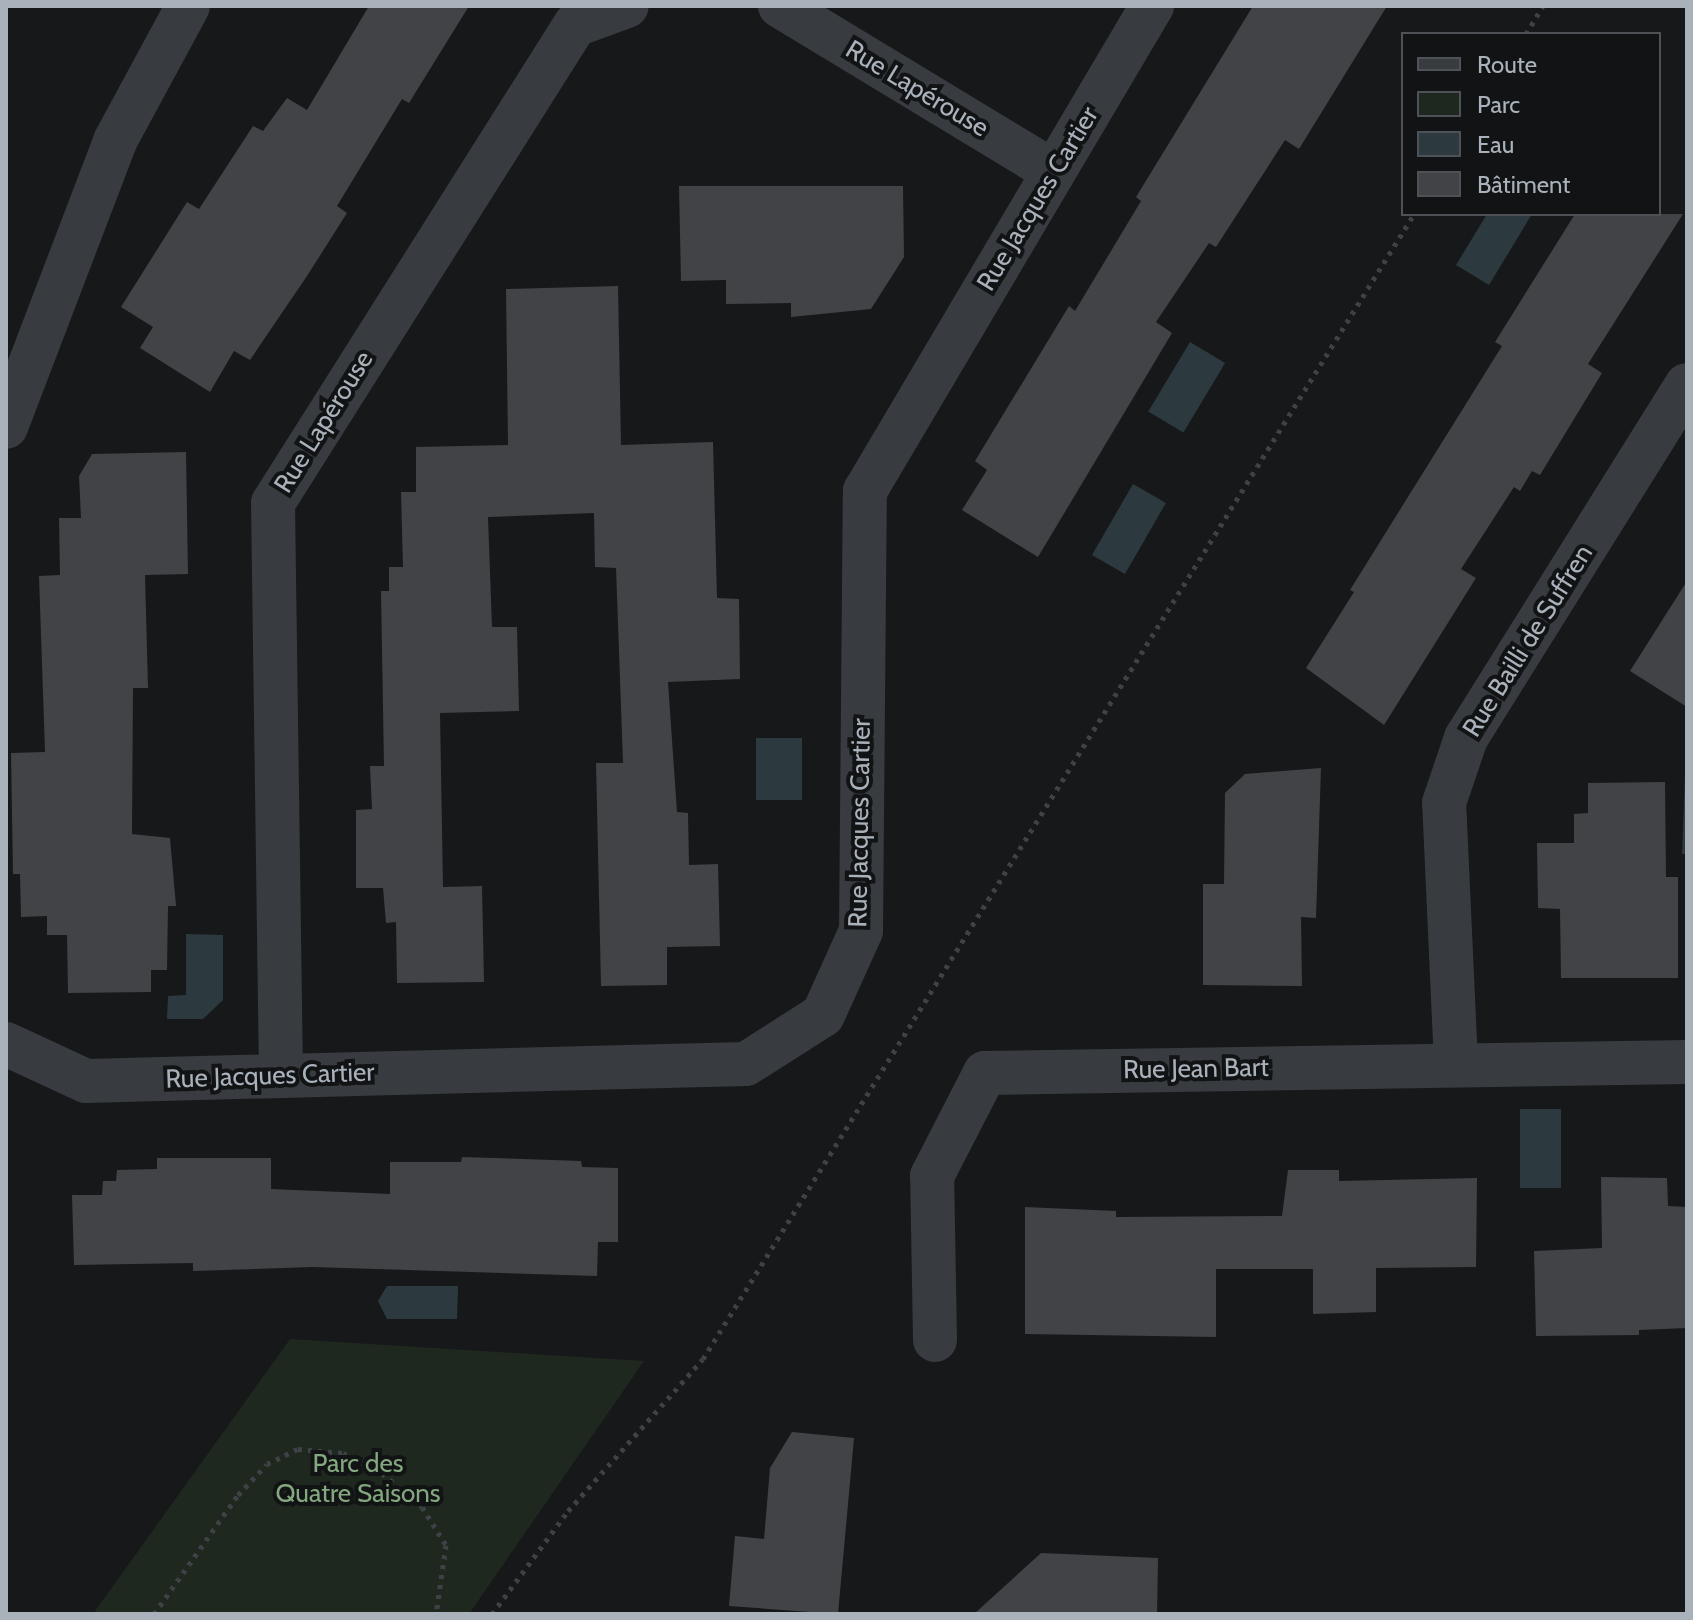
<!DOCTYPE html>
<html>
<head>
<meta charset="utf-8">
<style>
  body { margin:0 }
  #map { position:relative; width:1693px; height:1620px; overflow:hidden; background:#17181a; font-family:Cabin,sans-serif }
  div>[style] { position:absolute }
  .green>* { inset:0; background:#1f281f }
  .water>* { inset:0; background:#2c3a3f; transform-origin:0 0 }
  .building>* { inset:0; background:#414347 }
  .path>* { height:5px; margin-top:-2.5px; transform-origin:0; background:repeating-linear-gradient(90deg,#3e4246 0 4px,transparent 0 10px) }
  .minor>* { height:44px; margin:-22px; padding:0 22px; transform-origin:22px; border-radius:22px; background:#383b3f }
  span { translate:-50% -50%; white-space:nowrap; text-align:center; line-height:1.15; -webkit-text-stroke:8px #121315; paint-order:stroke }
  .street-label { font-size:26px; color:#a9b1bb }
  .park-label { font-size:26px; color:#83a77e }
  .frame { position:absolute; inset:0; border:8px solid #a9b1bb; pointer-events:none }
  .legend { position:absolute; left:1401px; top:32px; width:260px; height:184px; box-sizing:border-box; background:#121315; border:2px solid #4e5257; margin:0; padding:10px 14px; list-style:none; font-size:24px; color:#a9b1bb }
  .legend li { display:flex; align-items:center; gap:16px; height:40px }
  .legend b { width:40px; border:2px solid #4e5257 }
</style>
</head>
<body>
<div id="map">
  <div class="green">
    <i style="clip-path:polygon(290px 1339px,644px 1361px,469px 1614px,93px 1614px)"></i>
  </div>
  <div class="water">
    <i style="clip-path:polygon(1487px 214px,1532px 214px,1489px 285px,1456px 265px)"></i>
    <i style="left:1190px;top:342px;width:41px;height:81px;rotate:31deg"></i>
    <i style="left:1133px;top:484px;width:38px;height:82px;rotate:30deg"></i>
    <i style="left:756px;top:738px;width:46px;height:62px"></i>
    <i style="clip-path:polygon(1685px 775px,1687px 775px,1687px 854px,1682px 854px)"></i>
    <i style="clip-path:polygon(186px 934px,223px 935px,223px 1000px,203px 1019px,167px 1019px,168px 996px,186px 995px)"></i>
    <i style="left:1561px;top:1109px;width:79px;height:41px;rotate:90deg"></i>
    <i style="clip-path:polygon(387px 1286px,458px 1286px,457px 1319px,387px 1319px,378px 1301px)"></i>
  </div>
  <div class="building">
    <i style="clip-path:polygon(369px 6px,469px 6px,409px 103px,402px 99px,337px 206px,347px 213px,307px 276px,250px 360px,234px 351px,210px 392px,140px 348px,153px 327px,121px 307px,187px 202px,199px 209px,253px 126px,263px 131px,287px 98px,307px 110px)"></i>
    <i style="clip-path:polygon(1253px 6px,1387px 6px,1299px 149px,1285px 140px,1216px 247px,1209px 243px,1156px 322px,1172px 333px,1038px 557px,962px 510px,987px 470px,975px 461px,1069px 306px,1075px 311px,1141px 201px,1136px 197px)"></i>
    <i style="clip-path:polygon(679px 186px,903px 186px,904px 257px,871px 309px,791px 317px,791px 303px,726px 304px,726px 280px,681px 281px)"></i>
    <i style="clip-path:polygon(1575px 214px,1683px 214px,1588px 364px,1602px 373px,1540px 475px,1532px 471px,1520px 491px,1514px 487px,1461px 569px,1476px 578px,1384px 725px,1306px 668px,1354px 592px,1350px 590px,1502px 346px,1495px 342px)"></i>
    <i style="clip-path:polygon(618px 286px,621px 445px,713px 442px,717px 598px,739px 599px,740px 679px,668px 682px,677px 812px,688px 813px,689px 865px,718px 864px,720px 946px,667px 947px,667px 985px,601px 986px,596px 763px,623px 763px,616px 568px,595px 567px,594px 513px,488px 517px,492px 627px,517px 627px,519px 711px,440px 713px,443px 887px,482px 886px,484px 982px,397px 983px,396px 922px,386px 923px,383px 888px,356px 888px,356px 810px,372px 809px,370px 766px,384px 766px,381px 591px,389px 591px,389px 567px,403px 567px,401px 492px,416px 492px,416px 447px,508px 445px,506px 289px)"></i>
    <i style="clip-path:polygon(186px 452px,188px 574px,145px 575px,148px 688px,133px 688px,132px 834px,170px 838px,176px 906px,168px 906px,167px 970px,151px 970px,151px 992px,68px 993px,67px 935px,47px 935px,47px 916px,21px 917px,20px 874px,13px 874px,11px 753px,45px 752px,39px 576px,60px 575px,59px 518px,81px 518px,79px 476px,92px 454px)"></i>
    <i style="clip-path:polygon(1687px 581px,1687px 707px,1630px 671px)"></i>
    <i style="clip-path:polygon(1321px 768px,1316px 918px,1301px 917px,1302px 986px,1203px 985px,1203px 884px,1224px 884px,1225px 793px,1245px 774px)"></i>
    <i style="clip-path:polygon(1665px 782px,1666px 877px,1678px 877px,1678px 978px,1561px 978px,1560px 909px,1538px 908px,1537px 843px,1574px 843px,1574px 814px,1588px 813px,1588px 783px)"></i>
    <i style="clip-path:polygon(462px 1157px,581px 1161px,582px 1167px,618px 1168px,618px 1242px,598px 1242px,597px 1276px,313px 1267px,193px 1271px,193px 1263px,74px 1265px,72px 1195px,102px 1195px,103px 1181px,116px 1181px,117px 1170px,157px 1169px,157px 1158px,271px 1158px,271px 1189px,390px 1194px,390px 1162px,461px 1162px)"></i>
    <i style="clip-path:polygon(1288px 1170px,1339px 1170px,1339px 1181px,1477px 1178px,1476px 1267px,1376px 1268px,1376px 1312px,1313px 1314px,1313px 1269px,1216px 1269px,1216px 1337px,1025px 1334px,1025px 1207px,1116px 1211px,1116px 1217px,1282px 1216px)"></i>
    <i style="clip-path:polygon(1601px 1177px,1667px 1178px,1668px 1206px,1687px 1207px,1687px 1328px,1639px 1330px,1639px 1335px,1536px 1336px,1534px 1251px,1602px 1248px)"></i>
    <i style="clip-path:polygon(792px 1432px,854px 1438px,838px 1614px,729px 1606px,735px 1536px,764px 1539px,770px 1468px)"></i>
    <i style="clip-path:polygon(1041px 1553px,1158px 1558px,1157px 1614px,974px 1614px)"></i>
  </div>
  <div class="path">
    <i style="left:1526px;top:34px;width:33px;rotate:-59deg"></i>
    <i style="left:154px;top:1614px;width:146px;rotate:-54.8deg"></i>
    <i style="left:238px;top:1495px;width:42px;rotate:-46.9deg"></i>
    <i style="left:267px;top:1464px;width:34px;rotate:-26deg"></i>
    <i style="left:298px;top:1449px;width:45px;rotate:5.1deg"></i>
    <i style="left:343px;top:1453px;width:44px;rotate:27.1deg"></i>
    <i style="left:382px;top:1473px;width:52px;rotate:40.4deg"></i>
    <i style="left:422px;top:1507px;width:45px;rotate:57.7deg"></i>
    <i style="left:446px;top:1545px;width:70px;rotate:98.2deg"></i>
    <i style="left:492px;top:1614px;width:128px;rotate:-53.6deg"></i>
    <i style="left:568px;top:1511px;width:203px;rotate:-48.4deg"></i>
    <i style="left:703px;top:1359px;width:1348px;rotate:-58.16deg"></i>
  </div>
  <div class="minor">
    <i style="left:780px;top:6px;width:320px;rotate:31.2deg"></i>
    <i style="left:6px;top:427px;width:306px;rotate:-69.1deg"></i>
    <i style="left:115px;top:141px;width:153px;rotate:-61.6deg"></i>
    <i style="left:6px;top:1044px;width:88px;rotate:24.8deg"></i>
    <i style="left:86px;top:1081px;width:660px;rotate:-1.48deg"></i>
    <i style="left:746px;top:1064px;width:91px;rotate:-32.5deg"></i>
    <i style="left:823px;top:1015px;width:92px;rotate:-65.7deg"></i>
    <i style="left:861px;top:931px;width:440px;rotate:-89.5deg"></i>
    <i style="left:865px;top:491px;width:564px;rotate:-59.38deg"></i>
    <i style="left:1456px;top:1064px;width:261px;rotate:-92.6deg"></i>
    <i style="left:1444px;top:803px;width:69px;rotate:-71.3deg"></i>
    <i style="left:1466px;top:738px;width:416px;rotate:-58deg"></i>
    <i style="left:281px;top:1076px;width:573px;rotate:-90.8deg"></i>
    <i style="left:273px;top:503px;width:565px;rotate:-57.72deg"></i>
    <i style="left:575px;top:25px;width:55px;rotate:-20.1deg"></i>
    <i style="left:935px;top:1340px;width:164px;rotate:-91deg"></i>
    <i style="left:932px;top:1176px;width:116px;rotate:-62.8deg"></i>
    <i style="left:985px;top:1073px;width:702px;rotate:-0.9deg"></i>
  </div>
  <div class="street-label">
    <span style="left:917px;top:89px;rotate:31deg">Rue Lapérouse</span>
    <span style="left:1038px;top:199px;rotate:-59deg">Rue Jacques Cartier</span>
    <span style="left:324px;top:422px;rotate:-58deg">Rue Lapérouse</span>
    <span style="left:1528px;top:641px;rotate:-58deg">Rue Bailli de Suffren</span>
    <span style="left:860px;top:823px;rotate:-89deg">Rue Jacques Cartier</span>
    <span style="left:1196px;top:1069px;rotate:-1deg">Rue Jean Bart</span>
    <span style="left:270px;top:1076px;rotate:-2deg">Rue Jacques Cartier</span>
  </div>
  <div class="park-label">
    <span style="left:358px;top:1479px">Parc des<br>Quatre Saisons</span>
  </div>
  <div class="frame"></div>
  <ul class="legend">
  <li><b style="height:10px;background:#383b3f"></b>Route</li>
  <li><b style="height:22px;background:#1f281f"></b>Parc</li>
  <li><b style="height:22px;background:#2c3a3f"></b>Eau</li>
  <li><b style="height:22px;background:#414347"></b>Bâtiment</li>
  </ul>
</div>
</body>
</html>
